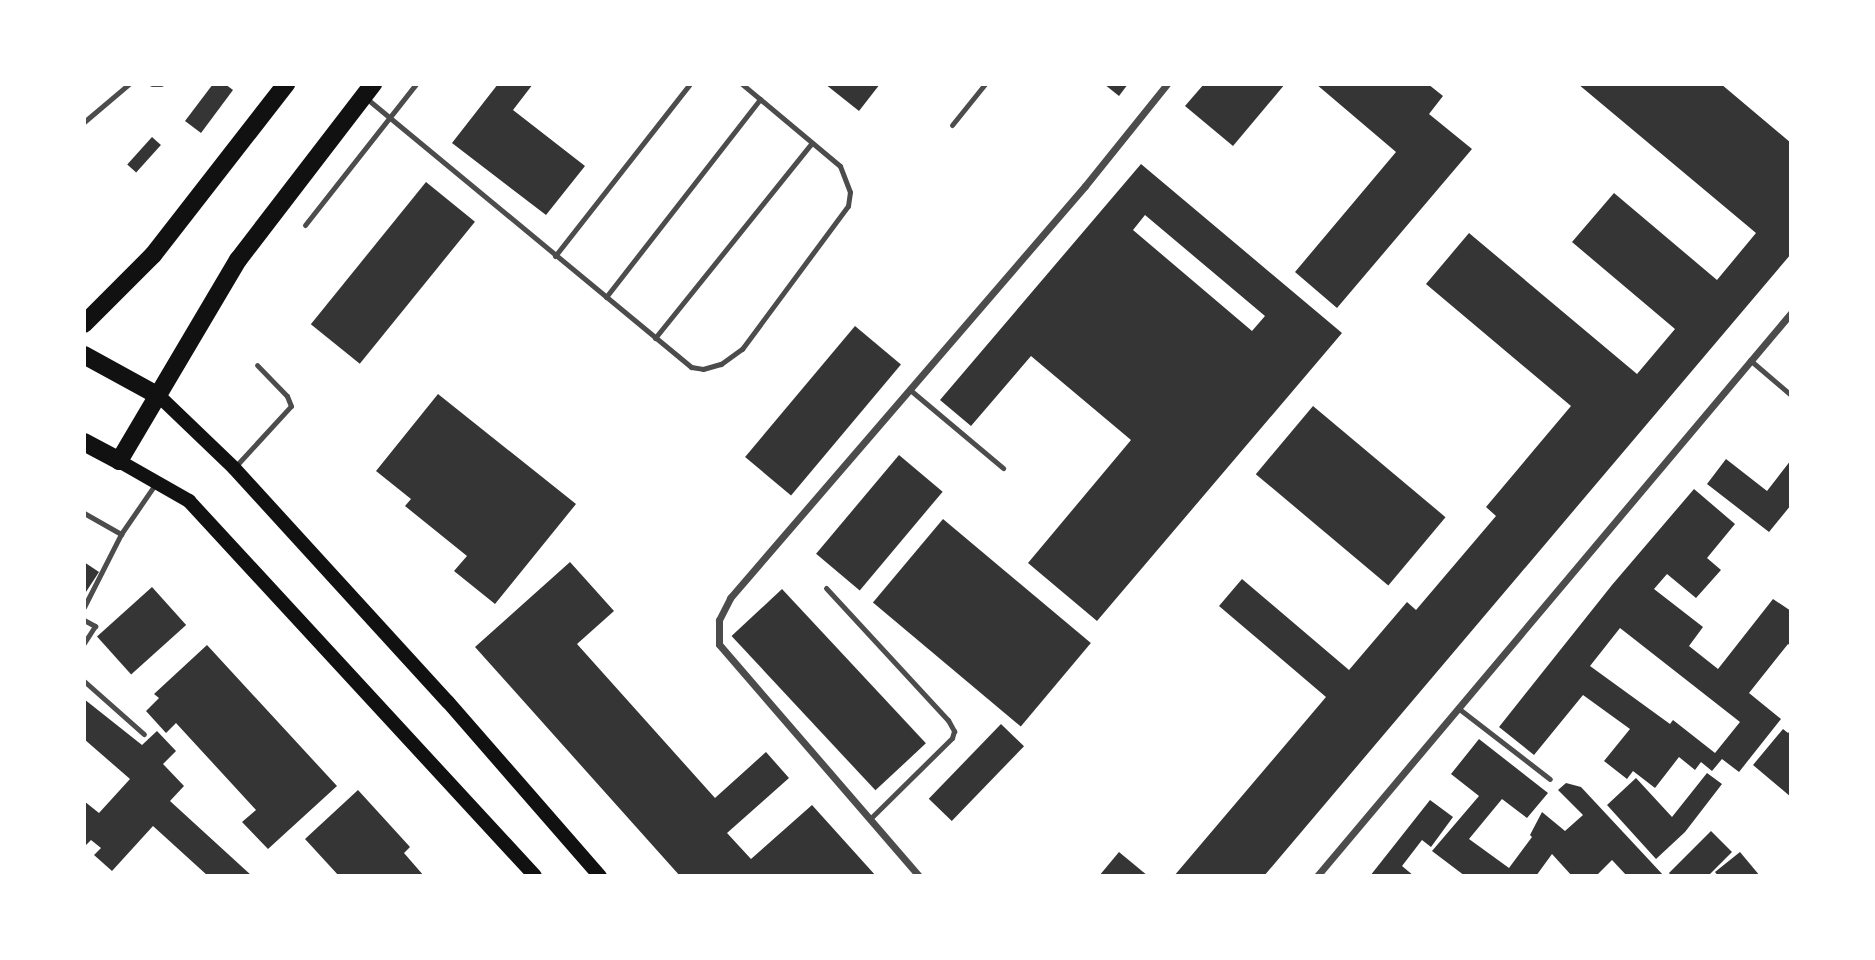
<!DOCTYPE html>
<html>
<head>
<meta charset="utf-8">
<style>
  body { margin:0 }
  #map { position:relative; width:1875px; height:960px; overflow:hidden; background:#fff; font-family:"Roboto Serif",serif }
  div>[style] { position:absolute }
  .building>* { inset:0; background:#353535; transform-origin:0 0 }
  .service>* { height:5px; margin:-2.5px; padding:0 2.5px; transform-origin:2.5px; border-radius:2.5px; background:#4c4c4c }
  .minor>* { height:7px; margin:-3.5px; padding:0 3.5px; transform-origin:3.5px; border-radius:3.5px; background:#4c4c4c }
  .secondary>* { height:14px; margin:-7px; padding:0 7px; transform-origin:7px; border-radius:7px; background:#111 }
  .primary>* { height:18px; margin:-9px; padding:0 9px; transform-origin:9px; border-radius:9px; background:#111 }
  span { translate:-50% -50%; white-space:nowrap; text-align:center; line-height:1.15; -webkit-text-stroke:7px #fff; paint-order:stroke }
  .frame { position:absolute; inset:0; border:86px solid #fff; pointer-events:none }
</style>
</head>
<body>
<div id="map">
  <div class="building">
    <i style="clip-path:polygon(213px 84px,225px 84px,233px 90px,201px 133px,185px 121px)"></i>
    <i style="clip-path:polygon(498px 84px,533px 84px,513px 110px,585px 166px,546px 215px,452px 143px)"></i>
    <i style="clip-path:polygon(825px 84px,880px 84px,859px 111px)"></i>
    <i style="clip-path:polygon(1104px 84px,1128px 84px,1119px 96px)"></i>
    <i style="clip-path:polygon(1204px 84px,1285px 84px,1233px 146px,1185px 106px)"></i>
    <i style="clip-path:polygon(1316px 84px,1428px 84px,1443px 96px,1429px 114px,1472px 149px,1337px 308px,1295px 272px,1396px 152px)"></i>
    <i style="clip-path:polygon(1578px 84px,1721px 84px,1791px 143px,1791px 254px,1264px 876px,1174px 876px,1326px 697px,1219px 606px,1242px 579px,1349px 670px,1407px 602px,1416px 610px,1496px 516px,1486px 507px,1571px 406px,1426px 284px,1469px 233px,1637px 374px,1675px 329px,1572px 242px,1614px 193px,1717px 280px,1756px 233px)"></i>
    <i style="left:152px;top:137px;width:12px;height:37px;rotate:42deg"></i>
    <i style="clip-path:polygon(evenodd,1141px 164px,1342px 333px,1097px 621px,1028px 563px,1131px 440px,1031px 356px,971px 426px,940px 400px,1141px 164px,1145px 215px,1265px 316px,1252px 331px,1133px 230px,1145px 215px)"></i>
    <i style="left:426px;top:182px;width:63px;height:183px;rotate:39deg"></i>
    <i style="left:855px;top:326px;width:60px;height:171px;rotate:40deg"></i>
    <i style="clip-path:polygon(438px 394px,576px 504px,495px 604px,454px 571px,467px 556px,405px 506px,411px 499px,376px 471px)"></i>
    <i style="left:1313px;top:406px;width:173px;height:89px;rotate:40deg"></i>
    <i style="left:899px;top:455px;width:57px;height:129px;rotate:40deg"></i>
    <i style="clip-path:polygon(1726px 459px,1767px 491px,1791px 460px,1791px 505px,1769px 532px,1707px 484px)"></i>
    <i style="clip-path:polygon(evenodd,1694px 489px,1735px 524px,1707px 558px,1721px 570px,1696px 598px,1667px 574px,1654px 589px,1703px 627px,1689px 646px,1718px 669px,1773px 599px,1791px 611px,1791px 646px,1788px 644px,1749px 693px,1781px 719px,1739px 772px,1722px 759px,1712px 771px,1701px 762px,1695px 770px,1679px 757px,1655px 788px,1633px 771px,1627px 779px,1604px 761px,1630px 729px,1583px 695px,1534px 755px,1499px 727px,1612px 585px,1694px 489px,1620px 628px,1740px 722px,1715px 753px,1673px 720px,1670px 724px,1590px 666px,1620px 628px)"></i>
    <i style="left:943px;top:519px;width:193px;height:109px;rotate:40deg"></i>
    <i style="clip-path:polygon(84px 562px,99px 572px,84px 595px)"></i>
    <i style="clip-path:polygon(570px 562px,614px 611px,577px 644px,715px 798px,766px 752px,789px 778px,727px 833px,751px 859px,812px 805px,876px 876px,680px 876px,475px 647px)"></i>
    <i style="left:152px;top:587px;width:51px;height:74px;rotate:48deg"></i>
    <i style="left:782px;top:589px;width:211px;height:69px;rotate:47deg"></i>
    <i style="clip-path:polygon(207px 645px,337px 786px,268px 849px,242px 822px,256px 810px,176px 723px,166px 733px,146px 711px,159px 698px,154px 694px)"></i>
    <i style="clip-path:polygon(84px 699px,142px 745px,157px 731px,176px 751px,163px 764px,184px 786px,170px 801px,252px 876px,208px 876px,153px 826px,112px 871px,94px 855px,101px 848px,91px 840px,84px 847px,84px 801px,99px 813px,130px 779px,84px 739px)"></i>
    <i style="left:1001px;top:724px;width:32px;height:104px;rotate:44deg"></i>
    <i style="clip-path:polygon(1783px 729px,1788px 733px,1791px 730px,1791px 797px,1753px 765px)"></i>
    <i style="clip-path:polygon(1479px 739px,1548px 793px,1527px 818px,1502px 799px,1469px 839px,1509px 868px,1532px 837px,1530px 835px,1542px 812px,1565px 831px,1583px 815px,1558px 790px,1566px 783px,1581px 787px,1664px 876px,1627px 876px,1612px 860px,1596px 876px,1572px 876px,1552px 854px,1536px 876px,1465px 876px,1432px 851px,1479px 796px,1451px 774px)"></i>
    <i style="clip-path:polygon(1707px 773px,1722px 784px,1685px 832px,1656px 859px,1607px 805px,1636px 778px,1672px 817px)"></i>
    <i style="clip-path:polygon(358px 790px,410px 847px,404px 853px,424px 876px,339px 876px,305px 839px)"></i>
    <i style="clip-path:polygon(1430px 800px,1453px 817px,1431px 847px,1422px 840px,1402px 866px,1414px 876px,1370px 876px)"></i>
    <i style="clip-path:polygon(1711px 831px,1732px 852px,1708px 876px,1671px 876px,1669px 873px)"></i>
    <i style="clip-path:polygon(1119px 852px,1148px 876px,1099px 876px)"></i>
    <i style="clip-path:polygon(1740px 852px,1760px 876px,1718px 876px,1715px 872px)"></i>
  </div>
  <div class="service">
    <i style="left:152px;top:84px;width:9px"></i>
    <i style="left:366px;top:98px;width:422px;rotate:39.6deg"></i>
    <i style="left:691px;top:367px;width:12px;rotate:9deg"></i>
    <i style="left:703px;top:369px;width:19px;rotate:-16deg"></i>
    <i style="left:721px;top:364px;width:26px;rotate:-36deg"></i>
    <i style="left:742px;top:349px;width:178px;rotate:-53.5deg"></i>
    <i style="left:848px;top:206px;width:14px;rotate:-82deg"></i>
    <i style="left:850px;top:192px;width:28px;rotate:-111deg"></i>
    <i style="left:840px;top:166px;width:128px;rotate:-140.1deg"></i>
    <i style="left:84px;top:122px;width:59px;rotate:-40.2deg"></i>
    <i style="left:952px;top:125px;width:53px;rotate:-51.2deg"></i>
    <i style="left:305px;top:225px;width:179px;rotate:-51.8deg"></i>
    <i style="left:555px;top:256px;width:219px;rotate:-51.9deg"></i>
    <i style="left:606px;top:297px;width:251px;rotate:-52.1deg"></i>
    <i style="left:655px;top:338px;width:250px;rotate:-51.2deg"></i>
    <i style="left:1750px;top:360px;width:54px;rotate:40.5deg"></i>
    <i style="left:909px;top:389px;width:123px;rotate:40deg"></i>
    <i style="left:234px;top:468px;width:84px;rotate:-47.4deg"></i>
    <i style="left:291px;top:406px;width:11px;rotate:-112deg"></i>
    <i style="left:287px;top:396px;width:43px;rotate:-134.1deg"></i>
    <i style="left:84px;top:513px;width:43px;rotate:29.6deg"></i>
    <i style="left:826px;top:588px;width:180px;rotate:47.3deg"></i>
    <i style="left:948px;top:720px;width:13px;rotate:61deg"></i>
    <i style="left:954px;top:731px;width:7px;rotate:106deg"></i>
    <i style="left:952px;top:738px;width:115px;rotate:135.4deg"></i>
    <i style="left:84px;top:607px;width:82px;rotate:-63.1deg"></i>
    <i style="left:121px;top:534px;width:62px;rotate:-55.5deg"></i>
    <i style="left:84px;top:620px;width:13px;rotate:29deg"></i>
    <i style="left:95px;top:626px;width:20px;rotate:123deg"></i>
    <i style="left:84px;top:681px;width:80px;rotate:41.5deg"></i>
    <i style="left:1458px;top:708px;width:116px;rotate:37.7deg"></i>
  </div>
  <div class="minor">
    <i style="left:919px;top:876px;width:306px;rotate:-130.8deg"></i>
    <i style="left:719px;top:644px;width:24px;rotate:-90deg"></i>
    <i style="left:719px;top:620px;width:25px;rotate:-63deg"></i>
    <i style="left:730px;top:598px;width:544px;rotate:-49.25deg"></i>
    <i style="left:1085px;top:186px;width:131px;rotate:-51.2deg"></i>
    <i style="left:1317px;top:876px;width:736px;rotate:-49.91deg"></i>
  </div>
  <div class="secondary">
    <i style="left:159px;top:396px;width:104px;rotate:43.8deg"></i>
    <i style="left:234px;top:468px;width:317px;rotate:47.6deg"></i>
    <i style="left:448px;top:702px;width:231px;rotate:48.9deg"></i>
    <i style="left:119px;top:461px;width:81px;rotate:29.7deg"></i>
    <i style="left:189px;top:501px;width:510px;rotate:47.3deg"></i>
  </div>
  <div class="primary">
    <i style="left:84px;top:324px;width:98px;rotate:-45deg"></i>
    <i style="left:153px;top:255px;width:217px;rotate:-52.1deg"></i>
    <i style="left:84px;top:355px;width:85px;rotate:28.7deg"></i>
    <i style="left:84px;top:442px;width:40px;rotate:28deg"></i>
    <i style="left:119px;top:461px;width:234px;rotate:-59.4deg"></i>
    <i style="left:238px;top:260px;width:222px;rotate:-52.5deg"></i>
  </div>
  <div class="frame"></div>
</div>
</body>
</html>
